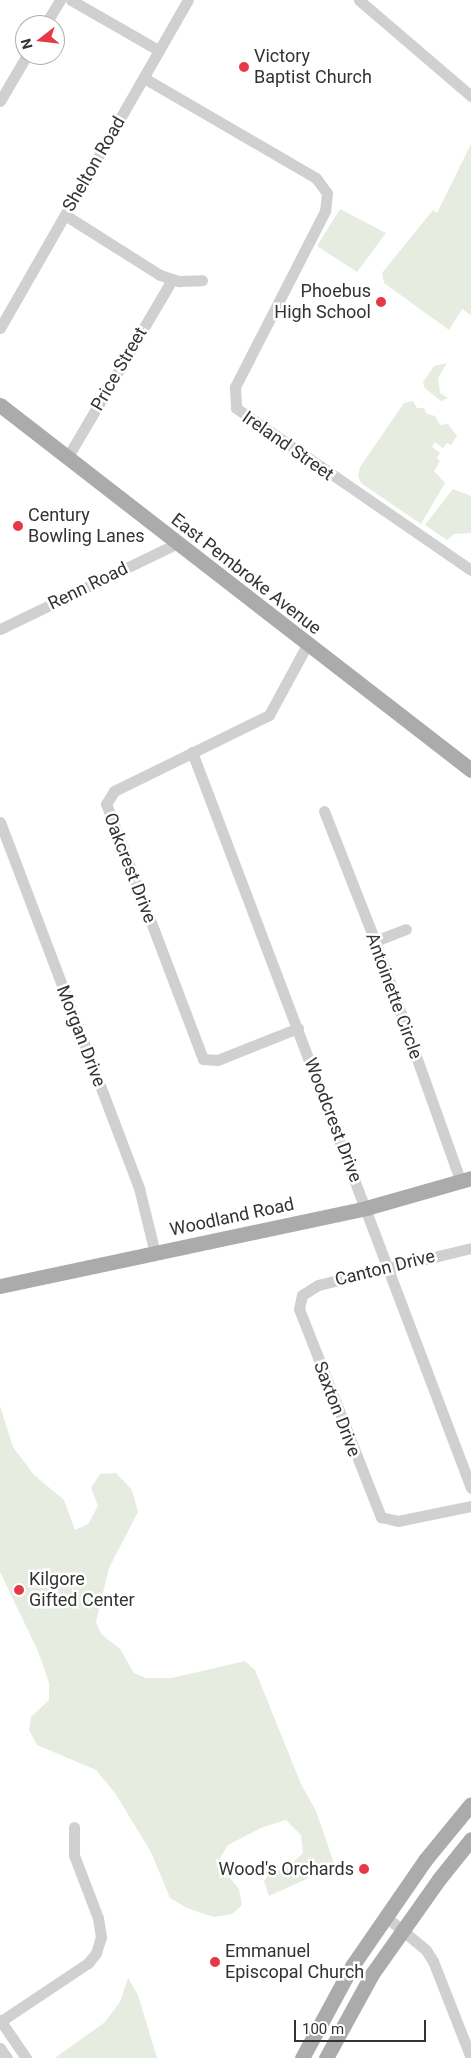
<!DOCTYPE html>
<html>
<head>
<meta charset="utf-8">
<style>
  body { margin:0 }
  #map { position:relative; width:471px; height:2058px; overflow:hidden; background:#fff; font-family:Roboto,sans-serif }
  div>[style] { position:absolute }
  .green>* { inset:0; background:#e6ecdf }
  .minor>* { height:11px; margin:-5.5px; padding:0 5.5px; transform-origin:5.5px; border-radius:5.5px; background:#d0d0d0 }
  .major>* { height:15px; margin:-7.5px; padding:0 7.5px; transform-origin:7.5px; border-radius:7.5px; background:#ababab }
  .dots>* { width:14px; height:14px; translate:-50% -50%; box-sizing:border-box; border:2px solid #fff; border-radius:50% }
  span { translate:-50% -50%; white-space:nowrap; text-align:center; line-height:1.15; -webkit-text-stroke:5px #fff; paint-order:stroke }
  .poi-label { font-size:18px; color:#333 }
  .left { translate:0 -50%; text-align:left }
  .right { translate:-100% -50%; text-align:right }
  .street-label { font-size:18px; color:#333 }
  .north { position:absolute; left:15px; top:15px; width:50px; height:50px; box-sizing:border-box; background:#fff; border:1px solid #adadad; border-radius:50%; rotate:254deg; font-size:14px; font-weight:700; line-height:20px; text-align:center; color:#333 }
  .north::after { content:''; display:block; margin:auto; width:18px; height:22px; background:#e63946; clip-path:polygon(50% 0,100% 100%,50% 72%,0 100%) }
  .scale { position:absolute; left:294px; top:2020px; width:132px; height:22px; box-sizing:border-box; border:2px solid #333; border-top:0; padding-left:6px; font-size:15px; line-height:18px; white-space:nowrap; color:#333; -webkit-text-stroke:4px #fff; paint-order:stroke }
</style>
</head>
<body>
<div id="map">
  <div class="green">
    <i style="clip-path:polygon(471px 144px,471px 315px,462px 309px,449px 330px,384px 283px,382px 273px,433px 210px,437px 213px)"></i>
    <i style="clip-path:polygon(340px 209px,386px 233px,357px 272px,317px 246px)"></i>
    <i style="clip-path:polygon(447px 363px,438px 378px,440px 393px,448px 398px,441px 401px,425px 388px,423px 382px,434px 366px)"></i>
    <i style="clip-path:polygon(413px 401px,417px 408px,424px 408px,427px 414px,435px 416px,440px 425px,448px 424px,457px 436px,451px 445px,447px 443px,443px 448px,435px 442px,432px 447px,440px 453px,437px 458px,440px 461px,434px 471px,445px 483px,421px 524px,361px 483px,358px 476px,360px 467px,404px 403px)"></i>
    <i style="clip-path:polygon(453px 489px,471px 496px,471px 533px,454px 534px,447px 540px,425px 525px)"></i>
    <i style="clip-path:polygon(0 1406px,13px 1447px,34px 1475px,64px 1500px,75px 1530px,88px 1524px,98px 1506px,91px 1488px,100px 1474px,116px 1473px,132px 1490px,138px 1512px,109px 1568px,96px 1622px,101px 1634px,120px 1649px,134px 1673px,146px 1678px,172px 1678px,245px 1661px,255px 1670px,301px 1784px,316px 1811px,335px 1866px,269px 1896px,264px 1881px,270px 1873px,288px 1867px,303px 1853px,301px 1835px,286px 1820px,263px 1827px,228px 1845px,220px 1858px,221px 1867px,239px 1889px,242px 1905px,232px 1914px,214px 1917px,187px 1908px,170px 1898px,151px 1852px,115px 1793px,96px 1770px,37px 1745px,29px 1730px,31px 1717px,49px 1700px,49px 1683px,38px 1651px,0 1572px)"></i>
    <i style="clip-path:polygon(128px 1978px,138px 1995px,157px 2058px,55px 2058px,105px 2022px,120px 2002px)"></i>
  </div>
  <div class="minor">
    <i style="left:71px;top:0;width:100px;rotate:29.9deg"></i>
    <i style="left:359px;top:0;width:148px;rotate:40.6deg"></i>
    <i style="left:45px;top:25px;width:29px;rotate:-59deg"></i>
    <i style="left:144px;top:78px;width:199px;rotate:30.2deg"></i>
    <i style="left:316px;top:178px;width:19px;rotate:54deg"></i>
    <i style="left:327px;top:193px;width:18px;rotate:96deg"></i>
    <i style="left:325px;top:211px;width:198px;rotate:117.1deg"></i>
    <i style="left:235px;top:387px;width:21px;rotate:87deg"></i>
    <i style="left:236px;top:408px;width:285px;rotate:34.6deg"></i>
    <i style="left:0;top:101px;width:53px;rotate:-59.6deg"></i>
    <i style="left:65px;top:215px;width:112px;rotate:32.3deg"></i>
    <i style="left:160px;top:275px;width:20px;rotate:18deg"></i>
    <i style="left:179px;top:281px;width:23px;rotate:-2deg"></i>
    <i style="left:0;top:328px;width:378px;rotate:-60.2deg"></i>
    <i style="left:67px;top:458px;width:207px;rotate:-59.5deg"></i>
    <i style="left:0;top:629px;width:195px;rotate:-25.8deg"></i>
    <i style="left:192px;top:752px;width:787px;rotate:69.24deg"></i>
    <i style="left:324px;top:811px;width:140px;rotate:68.6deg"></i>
    <i style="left:375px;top:941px;width:256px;rotate:70.4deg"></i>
    <i style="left:0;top:822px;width:392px;rotate:69.2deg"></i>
    <i style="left:139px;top:1188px;width:67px;rotate:76.2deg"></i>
    <i style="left:375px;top:941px;width:33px;rotate:-21deg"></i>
    <i style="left:298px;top:1028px;width:87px;rotate:158.4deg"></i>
    <i style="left:217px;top:1060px;width:14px;rotate:-176deg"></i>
    <i style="left:203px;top:1059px;width:273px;rotate:-110.8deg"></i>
    <i style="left:106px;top:804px;width:15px;rotate:-58deg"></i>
    <i style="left:114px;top:791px;width:173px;rotate:-26.1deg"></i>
    <i style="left:269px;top:715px;width:80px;rotate:-61.5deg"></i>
    <i style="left:471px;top:1248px;width:157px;rotate:166.4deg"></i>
    <i style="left:318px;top:1285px;width:19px;rotate:148deg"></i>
    <i style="left:302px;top:1295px;width:14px;rotate:102deg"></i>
    <i style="left:299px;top:1309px;width:224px;rotate:68.5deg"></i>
    <i style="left:381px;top:1517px;width:17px;rotate:13deg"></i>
    <i style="left:398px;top:1521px;width:75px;rotate:-11.6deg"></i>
    <i style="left:385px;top:1916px;width:53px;rotate:39.7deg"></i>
    <i style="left:426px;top:1950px;width:13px;rotate:58deg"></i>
    <i style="left:433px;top:1961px;width:104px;rotate:68.6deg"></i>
    <i style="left:0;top:2020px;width:46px;rotate:55.6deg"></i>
    <i style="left:1px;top:2021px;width:105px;rotate:-33.7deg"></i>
    <i style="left:88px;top:1963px;width:13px;rotate:-51deg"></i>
    <i style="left:96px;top:1953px;width:17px;rotate:-73deg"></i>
    <i style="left:101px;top:1937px;width:19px;rotate:-99deg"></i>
    <i style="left:98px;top:1918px;width:67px;rotate:-110.9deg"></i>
    <i style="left:74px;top:1855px;width:28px;rotate:-90deg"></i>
    <i style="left:0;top:2048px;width:12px;rotate:55deg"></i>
  </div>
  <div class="major">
    <i style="left:0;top:405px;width:596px;rotate:37.77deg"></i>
    <i style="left:0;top:1286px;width:374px;rotate:-12deg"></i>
    <i style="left:366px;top:1208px;width:109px;rotate:-15.9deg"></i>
    <i style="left:302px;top:2058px;width:105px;rotate:-61.5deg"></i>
    <i style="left:352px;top:1966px;width:129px;rotate:-55.4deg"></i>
    <i style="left:425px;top:1860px;width:72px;rotate:-50.6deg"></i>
    <i style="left:326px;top:2058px;width:96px;rotate:-61.3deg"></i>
    <i style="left:372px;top:1974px;width:116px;rotate:-54.8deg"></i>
    <i style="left:439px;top:1879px;width:51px;rotate:-51.3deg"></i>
  </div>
  <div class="dots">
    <i style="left:244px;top:67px;background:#e63946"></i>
    <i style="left:381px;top:302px;background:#e63946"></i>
    <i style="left:18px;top:526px;background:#e63946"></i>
    <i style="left:19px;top:1590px;background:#e63946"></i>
    <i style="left:364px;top:1869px;background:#e63946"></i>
    <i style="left:215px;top:1962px;background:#e63946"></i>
  </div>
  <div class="poi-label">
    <span class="left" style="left:254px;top:67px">Victory<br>Baptist Church</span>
    <span class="right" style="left:371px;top:302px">Phoebus<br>High School</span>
    <span class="left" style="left:28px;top:526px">Century<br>Bowling Lanes</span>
    <span class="left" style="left:29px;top:1590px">Kilgore<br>Gifted Center</span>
    <span class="right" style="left:354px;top:1869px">Wood's Orchards</span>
    <span class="left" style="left:225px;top:1962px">Emmanuel<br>Episcopal Church</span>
  </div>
  <div class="street-label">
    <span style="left:94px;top:164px;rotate:-60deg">Shelton Road</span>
    <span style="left:119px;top:369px;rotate:-60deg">Price Street</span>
    <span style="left:288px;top:446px;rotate:35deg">Ireland Street</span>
    <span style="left:246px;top:574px;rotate:38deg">East Pembroke Avenue</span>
    <span style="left:88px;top:586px;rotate:-26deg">Renn Road</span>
    <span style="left:130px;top:868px;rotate:69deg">Oakcrest Drive</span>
    <span style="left:394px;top:996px;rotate:70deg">Antoinette Circle</span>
    <span style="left:81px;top:1036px;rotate:69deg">Morgan Drive</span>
    <span style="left:333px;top:1120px;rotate:69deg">Woodcrest Drive</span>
    <span style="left:232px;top:1217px;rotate:-12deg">Woodland Road</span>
    <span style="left:385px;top:1268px;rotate:-14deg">Canton Drive</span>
    <span style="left:337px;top:1409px;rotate:69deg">Saxton Drive</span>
  </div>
  <div class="north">N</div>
  <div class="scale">100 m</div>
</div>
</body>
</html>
